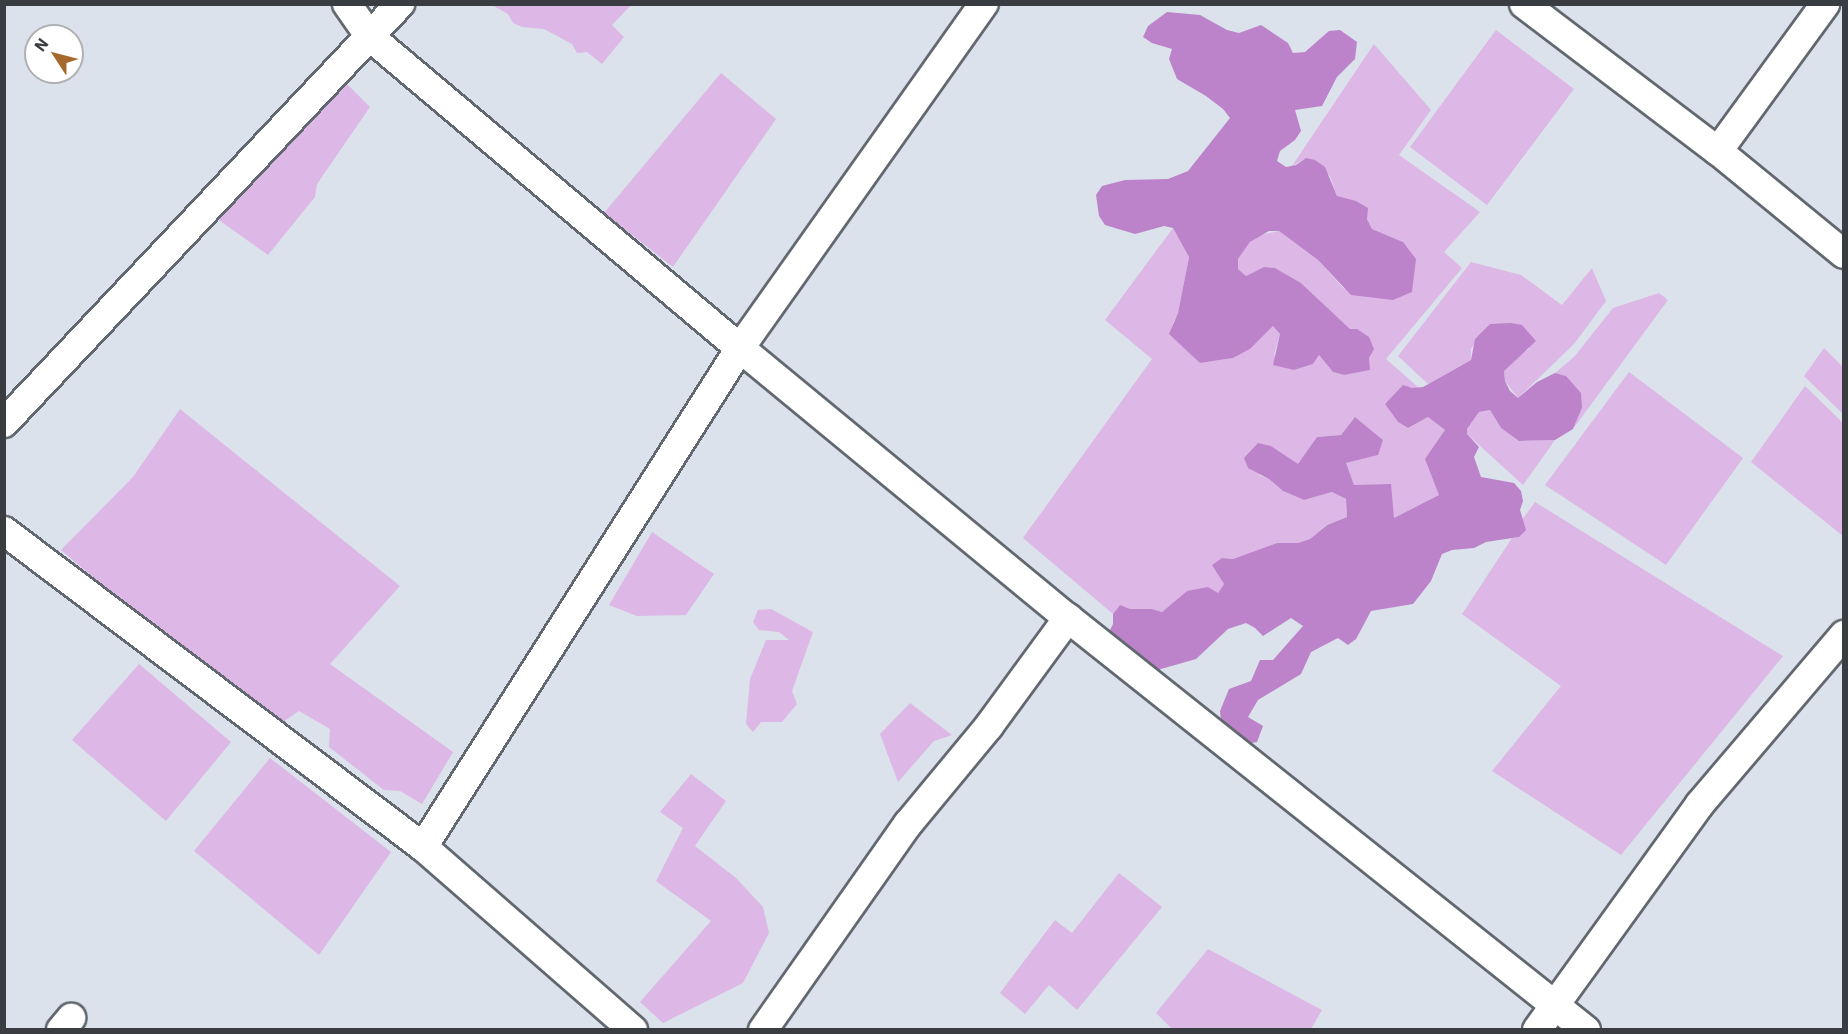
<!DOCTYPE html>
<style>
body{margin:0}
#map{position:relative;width:1848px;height:1034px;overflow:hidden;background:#dbe2eb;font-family:"IBM Plex Sans",sans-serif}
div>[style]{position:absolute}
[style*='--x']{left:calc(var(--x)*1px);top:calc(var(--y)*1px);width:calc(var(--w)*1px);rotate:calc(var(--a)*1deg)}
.green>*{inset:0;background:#ddb7e6}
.forest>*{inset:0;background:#bd83ca}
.roads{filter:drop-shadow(2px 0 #62686f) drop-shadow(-2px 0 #62686f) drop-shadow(0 2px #62686f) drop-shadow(0 -2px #62686f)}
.street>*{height:28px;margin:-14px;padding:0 14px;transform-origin:14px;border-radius:14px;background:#fff}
span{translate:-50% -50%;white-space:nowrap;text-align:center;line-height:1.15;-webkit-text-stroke:6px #fff;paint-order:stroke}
.frame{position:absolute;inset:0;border:6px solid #393c40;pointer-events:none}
.north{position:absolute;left:24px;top:24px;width:60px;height:60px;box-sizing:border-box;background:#fff;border:2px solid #b0b1b3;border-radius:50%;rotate:306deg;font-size:16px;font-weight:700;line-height:24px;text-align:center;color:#393c40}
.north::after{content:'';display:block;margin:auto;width:21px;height:27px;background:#a6692d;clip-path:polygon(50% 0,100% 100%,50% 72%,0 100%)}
</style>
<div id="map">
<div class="green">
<i style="clip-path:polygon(492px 5px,631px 5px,612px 25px,624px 37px,602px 64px,587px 52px,577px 53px,572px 44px,544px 29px,522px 27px,513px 23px,508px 14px)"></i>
<i style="clip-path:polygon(1496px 30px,1574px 89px,1487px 205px,1410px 147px)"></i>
<i style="clip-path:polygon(1374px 44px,1431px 110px,1399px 155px,1480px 212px,1444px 252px,1462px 268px,1386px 359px,1419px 388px,1412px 388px,1385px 403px,1398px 422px,1408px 428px,1428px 417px,1445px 430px,1439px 495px,1394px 518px,1354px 485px,1345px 463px,1377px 455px,1383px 440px,1355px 417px,1341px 435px,1317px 437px,1299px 465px,1271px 446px,1259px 475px,1269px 479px,1283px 491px,1304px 500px,1332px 492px,1346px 499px,1347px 517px,1326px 525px,1310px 539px,1298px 543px,1277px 543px,1233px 559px,1222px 558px,1224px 584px,1218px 593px,1187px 591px,1162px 612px,1152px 609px,1129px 609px,1120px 605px,1113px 614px,1023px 538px,1152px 359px,1105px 320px,1173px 228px,1189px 257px,1178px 313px,1173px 323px,1177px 339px,1200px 363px,1233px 358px,1250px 349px,1273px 326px,1280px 334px,1274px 355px,1294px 370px,1313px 364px,1319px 355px,1333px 372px,1343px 375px,1370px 370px,1350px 329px,1301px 283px,1275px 268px,1264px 267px,1246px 276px,1238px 269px,1238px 259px,1250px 242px,1260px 235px,1279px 231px,1318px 260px,1344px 289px,1403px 242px,1372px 229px,1367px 219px,1337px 196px,1330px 176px,1306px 158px,1292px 166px)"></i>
<i style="clip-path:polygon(721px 73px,776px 119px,673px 267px,604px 213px)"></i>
<i style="clip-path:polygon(346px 83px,370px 107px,317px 184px,315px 197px,268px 255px,216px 218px)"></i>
<i style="clip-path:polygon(1471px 262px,1521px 275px,1562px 305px,1592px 268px,1606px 301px,1574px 344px,1518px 398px,1505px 381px,1504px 371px,1510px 362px,1530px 348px,1501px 324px,1490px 324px,1471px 349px,1471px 360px,1428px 384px,1398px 356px)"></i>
<i style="clip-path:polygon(1659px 293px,1668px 300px,1573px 429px,1582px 408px,1566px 376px,1555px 373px,1574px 357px,1613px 308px)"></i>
<i style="clip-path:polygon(1824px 348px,1843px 367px,1843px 414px,1804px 376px)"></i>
<i style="clip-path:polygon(1629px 372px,1743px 458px,1666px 565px,1545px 485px)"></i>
<i style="clip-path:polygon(1805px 386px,1843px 423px,1843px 536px,1751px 462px)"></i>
<i style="clip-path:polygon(180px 409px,400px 586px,330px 664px,453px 752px,422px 804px,400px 791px,384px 790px,329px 747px,330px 729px,299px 711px,280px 724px,254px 715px,61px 550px,133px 477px)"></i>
<i style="clip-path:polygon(1490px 410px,1501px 428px,1519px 441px,1555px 440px,1523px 485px,1467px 434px,1467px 429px,1479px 412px)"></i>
<i style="clip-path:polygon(1535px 502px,1783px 656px,1621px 855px,1492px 771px,1561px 686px,1462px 614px,1512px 538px,1519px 537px,1521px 521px)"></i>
<i style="clip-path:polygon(652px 532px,714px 574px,686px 615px,637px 616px,609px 605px)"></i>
<i style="clip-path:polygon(771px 609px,813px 632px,792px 691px,797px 704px,782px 722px,761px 722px,753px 732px,746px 724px,750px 679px,766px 640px,789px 640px,779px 632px,759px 630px,753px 622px,758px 610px)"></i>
<i style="clip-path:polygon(139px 664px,231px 742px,166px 821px,72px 740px)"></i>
<i style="clip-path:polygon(910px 703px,952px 735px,934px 741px,898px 782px,880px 734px)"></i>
<i style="clip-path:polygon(270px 758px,391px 852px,319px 955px,194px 851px)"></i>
<i style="clip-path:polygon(691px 774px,726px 801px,695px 846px,736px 878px,763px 907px,769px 933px,743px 983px,663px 1023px,640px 1002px,711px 921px,656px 881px,683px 828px,660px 812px)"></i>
<i style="clip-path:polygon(1119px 873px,1162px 907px,1077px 1010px,1049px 985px,1025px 1014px,1000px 993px,1055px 920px,1072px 933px)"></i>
<i style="clip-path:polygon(1208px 949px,1322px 1010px,1311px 1029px,1172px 1029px,1156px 1013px)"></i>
</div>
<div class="forest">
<i style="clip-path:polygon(1167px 12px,1200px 15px,1227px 30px,1239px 33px,1261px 25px,1288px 43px,1293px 53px,1305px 52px,1329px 31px,1340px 30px,1357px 42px,1355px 59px,1337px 77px,1322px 106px,1295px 110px,1301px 131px,1295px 140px,1280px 151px,1277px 161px,1286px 167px,1296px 165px,1306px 158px,1315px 160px,1325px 167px,1337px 196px,1356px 201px,1368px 208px,1367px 219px,1372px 229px,1403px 242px,1416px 259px,1412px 292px,1393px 300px,1351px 295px,1318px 260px,1279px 231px,1269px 231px,1250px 242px,1238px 259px,1238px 269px,1246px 276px,1264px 267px,1275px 268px,1301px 283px,1350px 329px,1357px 329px,1369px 337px,1374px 349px,1369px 358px,1370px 370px,1344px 375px,1333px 372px,1319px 355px,1313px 364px,1294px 370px,1273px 365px,1280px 334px,1273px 326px,1250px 349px,1233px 358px,1200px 363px,1169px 334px,1178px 313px,1189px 257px,1173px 228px,1164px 226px,1135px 234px,1105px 225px,1099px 216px,1096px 195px,1102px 186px,1125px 180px,1168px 179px,1188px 171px,1230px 118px,1223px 109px,1206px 96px,1177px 79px,1169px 59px,1172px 49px,1152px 43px,1143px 37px,1148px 26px)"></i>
<i style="clip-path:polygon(1511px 323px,1522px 325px,1536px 341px,1504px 371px,1505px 381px,1510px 391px,1518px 398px,1537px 382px,1555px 373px,1566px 376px,1581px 393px,1582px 408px,1573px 429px,1555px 440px,1519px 441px,1501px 428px,1490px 410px,1479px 412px,1467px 429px,1467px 434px,1479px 447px,1474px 457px,1481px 477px,1514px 483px,1521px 491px,1523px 501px,1520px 510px,1526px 530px,1519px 537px,1486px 542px,1474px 548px,1452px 550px,1442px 554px,1431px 581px,1413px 604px,1371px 611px,1356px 639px,1348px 645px,1338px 638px,1311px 652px,1301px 674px,1258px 700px,1248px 717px,1263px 726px,1257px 742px,1247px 744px,1221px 722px,1220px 711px,1229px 689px,1251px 681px,1260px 660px,1273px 660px,1303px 626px,1291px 618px,1263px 636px,1255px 628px,1246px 623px,1228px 629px,1196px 659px,1147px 673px,1108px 634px,1113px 624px,1113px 614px,1120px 605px,1130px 609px,1152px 609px,1162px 612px,1187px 591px,1208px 587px,1218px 593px,1224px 584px,1212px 565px,1222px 558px,1233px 559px,1277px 543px,1298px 543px,1310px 539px,1327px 525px,1347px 517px,1346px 499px,1332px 492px,1304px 500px,1283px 491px,1269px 479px,1248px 468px,1244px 458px,1258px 443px,1271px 446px,1298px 464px,1317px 437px,1341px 435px,1355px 417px,1383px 440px,1378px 455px,1346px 463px,1354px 485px,1391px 484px,1394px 518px,1439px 495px,1425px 459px,1445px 430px,1428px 417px,1408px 428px,1398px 422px,1385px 404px,1403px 385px,1412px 388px,1423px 387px,1471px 360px,1475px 339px,1490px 324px)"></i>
</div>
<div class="roads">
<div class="street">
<i style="--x:347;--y:4;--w:39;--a:55"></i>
<i style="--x:369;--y:36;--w:485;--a:40.1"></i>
<i style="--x:740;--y:348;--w:425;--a:39.5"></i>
<i style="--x:1068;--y:618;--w:662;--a:38.5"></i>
<i style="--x:1524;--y:4;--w:243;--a:37.2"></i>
<i style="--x:1718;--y:151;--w:163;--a:39.3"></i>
<i style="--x:1718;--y:151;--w:182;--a:-53.9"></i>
<i style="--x:4;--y:423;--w:577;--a:-46.62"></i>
<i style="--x:4;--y:531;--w:525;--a:37.02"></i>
<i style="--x:61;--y:1030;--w:16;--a:-50"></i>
<i style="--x:633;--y:1030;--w:279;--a:-138.9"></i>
<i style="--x:423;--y:847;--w:591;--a:-57.57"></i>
<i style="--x:740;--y:348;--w:422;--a:-54.7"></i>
<i style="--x:763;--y:1030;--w:252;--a:-54.9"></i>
<i style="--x:908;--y:824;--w:127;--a:-50.4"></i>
<i style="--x:989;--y:726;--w:134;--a:-53.8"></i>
<i style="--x:1537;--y:1030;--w:279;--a:-54.2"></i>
<i style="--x:1700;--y:804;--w:222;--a:-49.6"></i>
</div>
</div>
<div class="frame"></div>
<div class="north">N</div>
</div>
